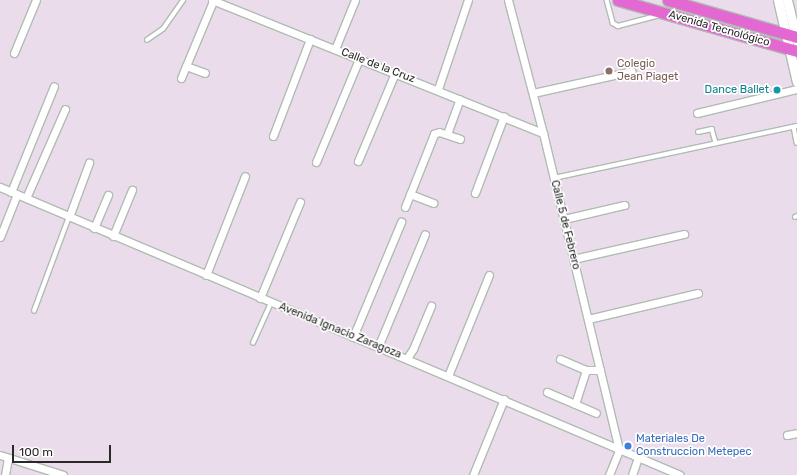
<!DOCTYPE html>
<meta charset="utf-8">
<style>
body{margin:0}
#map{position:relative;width:797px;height:475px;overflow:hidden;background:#eadcea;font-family:Rubik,sans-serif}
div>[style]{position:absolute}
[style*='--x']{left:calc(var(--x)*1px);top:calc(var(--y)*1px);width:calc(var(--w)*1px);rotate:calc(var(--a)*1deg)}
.roads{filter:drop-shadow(1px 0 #b0bcb3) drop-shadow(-1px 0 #b0bcb3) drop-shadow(0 1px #b0bcb3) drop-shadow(0 -1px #b0bcb3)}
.lane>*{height:3.5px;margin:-1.75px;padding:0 1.75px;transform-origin:1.75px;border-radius:1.75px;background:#fff}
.street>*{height:7px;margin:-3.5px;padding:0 3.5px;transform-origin:3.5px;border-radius:3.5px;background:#fff}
.secondary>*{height:9px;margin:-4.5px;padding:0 4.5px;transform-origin:4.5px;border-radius:4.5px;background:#fff}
.primary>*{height:11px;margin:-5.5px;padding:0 5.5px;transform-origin:5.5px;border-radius:5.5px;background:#e468d1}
.dots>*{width:11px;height:11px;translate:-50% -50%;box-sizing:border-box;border:2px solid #fff;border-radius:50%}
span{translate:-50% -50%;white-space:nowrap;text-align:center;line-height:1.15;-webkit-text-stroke:3.5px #fff;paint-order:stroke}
.street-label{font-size:11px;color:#292929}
.education-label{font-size:11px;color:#785e54}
.left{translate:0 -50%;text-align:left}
.culture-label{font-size:11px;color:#0d838f}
.right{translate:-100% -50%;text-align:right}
.shop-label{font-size:11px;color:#366cbe}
.scale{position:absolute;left:12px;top:445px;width:99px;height:18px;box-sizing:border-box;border:2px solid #292929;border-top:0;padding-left:5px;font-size:12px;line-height:14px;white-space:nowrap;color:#292929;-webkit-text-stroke:3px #fff;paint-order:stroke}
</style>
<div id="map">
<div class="roads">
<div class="lane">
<i style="--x:607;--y:0;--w:24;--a:75"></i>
<i style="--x:613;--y:23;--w:6;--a:31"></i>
<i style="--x:618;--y:26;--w:43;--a:-14.7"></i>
<i style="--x:147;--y:40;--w:19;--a:-35"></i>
<i style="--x:163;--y:29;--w:35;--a:-55"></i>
<i style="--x:794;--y:127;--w:16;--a:79"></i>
<i style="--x:698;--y:132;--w:14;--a:-12"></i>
<i style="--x:712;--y:129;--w:15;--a:74"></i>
<i style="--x:554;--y:178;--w:249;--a:-12.1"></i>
<i style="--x:795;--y:217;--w:2;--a:-27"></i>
<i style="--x:34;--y:311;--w:100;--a:-69.6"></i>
<i style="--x:253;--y:343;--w:44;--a:-65.8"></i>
</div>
<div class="street">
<i style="--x:212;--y:0;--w:357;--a:21.9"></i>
<i style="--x:508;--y:0;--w:138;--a:75.3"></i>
<i style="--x:543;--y:133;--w:326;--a:76.5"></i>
<i style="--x:335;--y:49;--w:53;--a:-67.8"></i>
<i style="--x:14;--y:53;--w:57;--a:-67.5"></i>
<i style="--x:186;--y:66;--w:20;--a:20"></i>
<i style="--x:181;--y:78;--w:83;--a:-67.4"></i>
<i style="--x:438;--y:89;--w:94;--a:-71.4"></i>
<i style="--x:533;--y:93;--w:101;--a:-12.5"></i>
<i style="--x:697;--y:113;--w:103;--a:-13.5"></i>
<i style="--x:447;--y:134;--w:37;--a:-70"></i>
<i style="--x:273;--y:136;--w:104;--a:-69.1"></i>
<i style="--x:358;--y:161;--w:95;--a:-67.2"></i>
<i style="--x:316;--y:162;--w:112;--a:-67.3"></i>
<i style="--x:0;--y:187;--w:738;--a:22.95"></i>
<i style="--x:11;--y:192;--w:114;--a:-67.9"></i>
<i style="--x:475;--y:193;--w:82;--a:-69.4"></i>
<i style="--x:410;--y:194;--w:25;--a:21"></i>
<i style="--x:26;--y:198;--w:97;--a:-66.3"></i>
<i style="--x:405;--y:207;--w:79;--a:-68.3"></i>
<i style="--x:434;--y:134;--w:5;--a:-22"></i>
<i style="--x:439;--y:132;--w:22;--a:18"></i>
<i style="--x:69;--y:217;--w:58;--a:-69.7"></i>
<i style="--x:564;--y:219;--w:62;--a:-13.1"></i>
<i style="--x:94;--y:228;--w:36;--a:-67"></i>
<i style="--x:113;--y:236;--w:50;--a:-67.6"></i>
<i style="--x:0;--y:237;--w:46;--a:-68.4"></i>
<i style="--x:573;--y:259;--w:114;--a:-12.7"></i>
<i style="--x:206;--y:275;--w:106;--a:-68.5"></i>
<i style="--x:260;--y:298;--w:104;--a:-67.4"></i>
<i style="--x:588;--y:319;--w:113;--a:-13.3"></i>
<i style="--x:353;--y:337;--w:125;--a:-67.3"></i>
<i style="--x:378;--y:347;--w:122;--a:-67.4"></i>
<i style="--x:407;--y:358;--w:11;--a:-56"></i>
<i style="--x:413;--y:349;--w:47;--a:-67.3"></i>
<i style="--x:560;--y:359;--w:28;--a:23"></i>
<i style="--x:586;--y:370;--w:14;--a:0"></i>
<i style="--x:448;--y:376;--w:109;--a:-67.9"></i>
<i style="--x:547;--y:392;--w:53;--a:23.2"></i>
<i style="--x:575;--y:404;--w:36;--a:-72"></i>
<i style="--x:787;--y:435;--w:10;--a:-11"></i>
<i style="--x:0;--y:455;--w:66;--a:17.6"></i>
<i style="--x:5;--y:475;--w:17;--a:-80"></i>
<i style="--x:473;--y:475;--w:82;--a:-67.8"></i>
<i style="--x:609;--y:475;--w:27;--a:-68"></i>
<i style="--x:632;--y:475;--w:18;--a:-71"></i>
</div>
<div class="secondary">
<i style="--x:778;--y:0;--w:84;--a:77"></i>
<i style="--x:787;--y:0;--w:42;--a:76.3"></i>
</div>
<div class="primary">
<i style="--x:618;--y:0;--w:186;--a:15.9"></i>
<i style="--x:668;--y:0;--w:134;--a:16"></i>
</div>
</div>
<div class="dots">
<i style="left:609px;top:71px;background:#8d6e63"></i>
<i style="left:777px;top:90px;background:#0f9aa8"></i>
<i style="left:628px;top:446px;background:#3f7fe0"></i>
</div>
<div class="street-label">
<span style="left:719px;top:29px;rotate:16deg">Avenida Tecnológico</span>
<span style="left:378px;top:66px;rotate:21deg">Calle de la Cruz</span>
<span style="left:565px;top:225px;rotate:76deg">Calle 5 de Febrero</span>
<span style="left:340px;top:331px;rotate:22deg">Avenida Ignacio Zaragoza</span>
</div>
<div class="education-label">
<span class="left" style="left:617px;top:71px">Colegio<br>Jean Piaget</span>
</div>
<div class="culture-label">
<span class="right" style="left:769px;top:90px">Dance Ballet</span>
</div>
<div class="shop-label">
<span class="left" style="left:636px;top:446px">Materiales De<br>Construccion Metepec</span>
</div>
<div class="scale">100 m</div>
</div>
